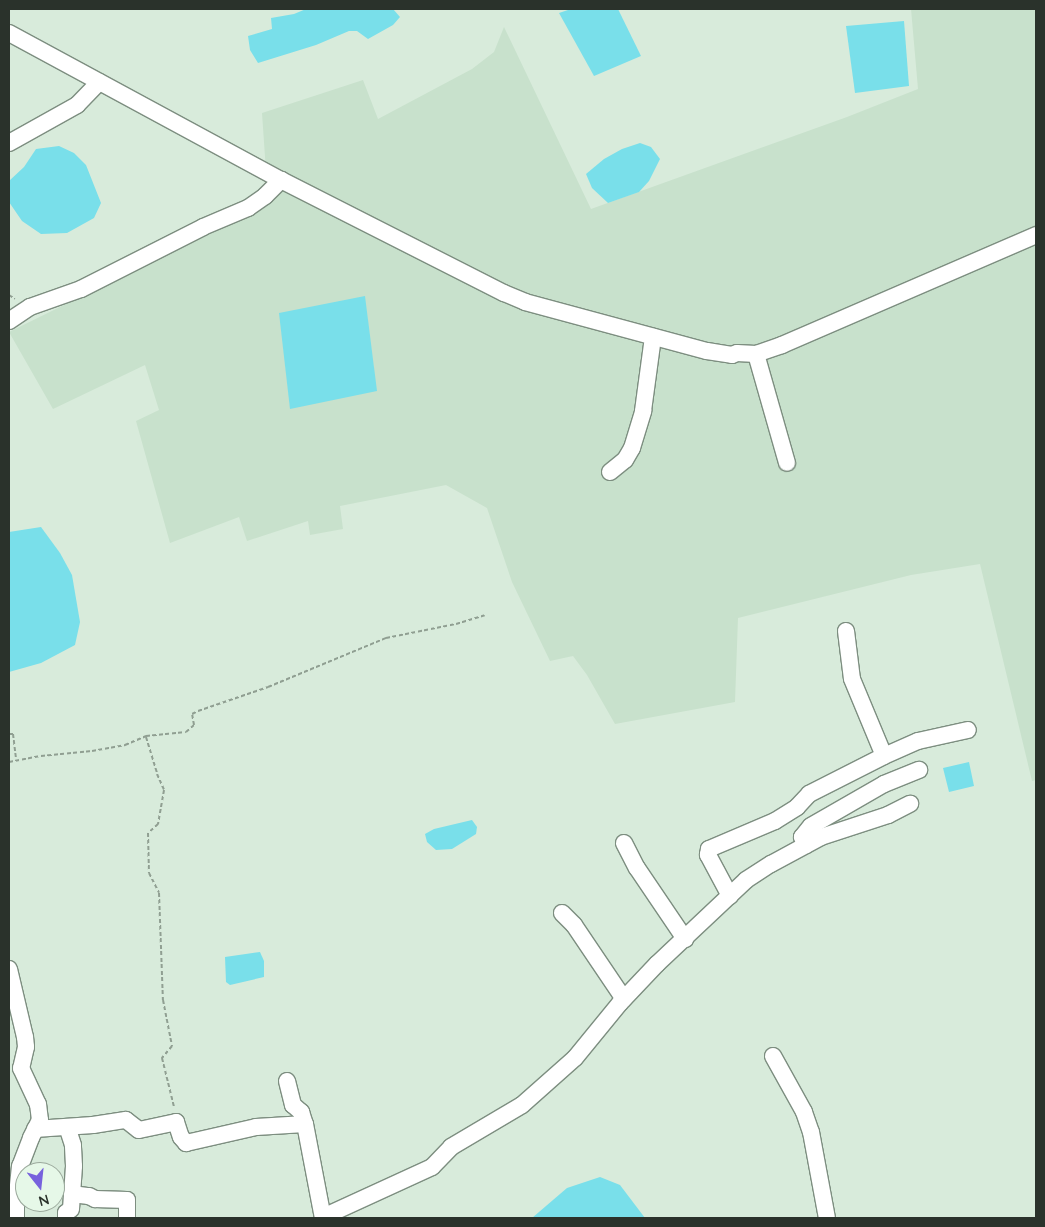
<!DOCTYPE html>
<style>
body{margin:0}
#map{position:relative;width:1045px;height:1227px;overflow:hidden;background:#d8ebdb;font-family:Quicksand,sans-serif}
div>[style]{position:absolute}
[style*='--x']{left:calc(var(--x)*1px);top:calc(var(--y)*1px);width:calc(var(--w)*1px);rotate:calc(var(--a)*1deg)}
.built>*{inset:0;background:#c8e1cc}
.water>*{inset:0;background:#79dfea}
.path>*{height:2px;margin-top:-1px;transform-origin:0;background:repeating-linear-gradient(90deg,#909f92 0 4px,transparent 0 6.5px)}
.roads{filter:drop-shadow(1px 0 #7d8e80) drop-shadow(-1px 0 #7d8e80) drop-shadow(0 1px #7d8e80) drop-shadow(0 -1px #7d8e80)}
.minor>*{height:16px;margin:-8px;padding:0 8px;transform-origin:8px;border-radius:8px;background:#fff}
span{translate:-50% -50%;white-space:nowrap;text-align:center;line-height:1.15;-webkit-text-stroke:5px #e6f8e8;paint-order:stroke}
.frame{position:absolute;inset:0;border:10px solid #2a322b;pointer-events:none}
.north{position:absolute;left:15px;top:1162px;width:50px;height:50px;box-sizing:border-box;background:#e6f8e8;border:1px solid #9ba99c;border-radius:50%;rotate:164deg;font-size:14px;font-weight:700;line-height:20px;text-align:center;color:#2a322b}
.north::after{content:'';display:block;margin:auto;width:18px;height:22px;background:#7762dd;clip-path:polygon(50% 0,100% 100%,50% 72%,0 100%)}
</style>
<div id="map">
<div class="built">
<i style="clip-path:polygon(911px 9px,1036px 9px,1036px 780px,1032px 781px,980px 564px,911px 575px,738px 618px,735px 702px,615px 724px,587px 675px,573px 656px,550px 661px,512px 582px,487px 508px,446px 485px,340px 506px,343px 529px,310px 535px,308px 521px,247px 541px,239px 517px,170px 543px,136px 421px,159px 410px,145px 365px,53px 409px,9px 332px,115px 280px,217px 224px,267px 186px,262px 113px,363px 80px,378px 119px,472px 69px,494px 52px,504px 27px,591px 209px,847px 117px,918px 89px)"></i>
</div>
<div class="water">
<i style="clip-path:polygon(306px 9px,393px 9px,400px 17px,393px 25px,368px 39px,357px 31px,349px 31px,316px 45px,258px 63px,250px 50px,248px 36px,272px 29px,271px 18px,294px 14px)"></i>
<i style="clip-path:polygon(571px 9px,618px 9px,641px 56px,594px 76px,559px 13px)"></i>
<i style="clip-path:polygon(904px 21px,909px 86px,855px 93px,846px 26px)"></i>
<i style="clip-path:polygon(640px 143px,651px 147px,660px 159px,649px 181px,639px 192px,608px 203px,592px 188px,586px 174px,604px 159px,622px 149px)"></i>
<i style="clip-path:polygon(59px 146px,74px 153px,86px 165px,101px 203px,94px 218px,67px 233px,41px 234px,22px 221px,9px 202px,9px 181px,24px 167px,36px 149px)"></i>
<i style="clip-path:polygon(365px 296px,377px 391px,290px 409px,279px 313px)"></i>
<i style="clip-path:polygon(41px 527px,60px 553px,72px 575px,80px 622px,75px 645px,41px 663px,9px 672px,9px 532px)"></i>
<i style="clip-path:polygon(969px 762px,974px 786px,949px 792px,943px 768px)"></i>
<i style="clip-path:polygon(472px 820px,477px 827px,476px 834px,452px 849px,436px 850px,427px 842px,425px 834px,434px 829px)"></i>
<i style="clip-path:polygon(260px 952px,264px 961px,264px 977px,230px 985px,226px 982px,225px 957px)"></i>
<i style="clip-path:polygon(600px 1177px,620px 1185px,645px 1218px,532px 1218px,567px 1188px)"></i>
</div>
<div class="path">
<i style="--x:9;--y:295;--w:7;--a:34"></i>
<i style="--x:9;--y:734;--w:4;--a:0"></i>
<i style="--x:13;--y:734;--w:26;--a:83"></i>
<i style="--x:146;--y:737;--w:39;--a:73"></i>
<i style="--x:157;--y:774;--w:17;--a:66"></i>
<i style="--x:164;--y:790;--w:35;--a:100"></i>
<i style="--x:158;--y:824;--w:13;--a:138"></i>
<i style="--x:148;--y:833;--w:40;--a:88.6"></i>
<i style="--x:149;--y:873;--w:22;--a:63"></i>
<i style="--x:159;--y:893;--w:107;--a:87.9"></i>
<i style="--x:163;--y:1000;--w:47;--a:78.9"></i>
<i style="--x:172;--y:1046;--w:16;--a:130"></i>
<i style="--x:162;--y:1058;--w:50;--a:76.2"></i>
<i style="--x:9;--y:762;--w:33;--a:-11"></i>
<i style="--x:41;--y:756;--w:51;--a:-5.6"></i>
<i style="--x:92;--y:751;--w:34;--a:-10"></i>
<i style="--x:125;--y:745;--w:23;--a:-23"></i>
<i style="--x:146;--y:736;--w:40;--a:-5.7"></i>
<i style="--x:186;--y:732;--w:11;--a:-41"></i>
<i style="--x:194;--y:725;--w:11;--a:-100"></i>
<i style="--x:192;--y:714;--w:7;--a:-27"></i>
<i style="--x:198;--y:711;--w:74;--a:-18.9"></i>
<i style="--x:268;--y:687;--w:128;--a:-22.6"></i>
<i style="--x:386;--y:638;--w:71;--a:-11.3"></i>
<i style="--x:456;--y:624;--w:30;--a:-17"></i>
</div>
<div class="roads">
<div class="minor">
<i style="--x:9;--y:33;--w:309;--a:28.4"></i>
<i style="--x:281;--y:180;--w:250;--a:26.9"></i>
<i style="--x:504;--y:293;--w:23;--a:23"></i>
<i style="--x:525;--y:302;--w:188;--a:15.1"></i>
<i style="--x:707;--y:351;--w:25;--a:9"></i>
<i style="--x:732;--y:355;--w:5;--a:-22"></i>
<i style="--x:737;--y:353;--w:19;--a:3"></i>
<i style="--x:756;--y:354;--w:28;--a:-19"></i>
<i style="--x:782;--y:345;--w:277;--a:-23.4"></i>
<i style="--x:9;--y:143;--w:78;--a:-29.2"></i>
<i style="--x:77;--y:105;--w:32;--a:-46"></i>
<i style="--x:9;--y:321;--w:25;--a:-34"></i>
<i style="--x:30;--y:307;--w:54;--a:-19.4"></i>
<i style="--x:81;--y:289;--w:137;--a:-26.9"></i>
<i style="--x:203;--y:227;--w:49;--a:-22.9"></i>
<i style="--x:248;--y:208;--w:21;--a:-35"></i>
<i style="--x:265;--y:196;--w:23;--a:-45"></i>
<i style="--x:756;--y:354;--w:113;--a:74.1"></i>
<i style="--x:610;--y:472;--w:19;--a:-39"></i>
<i style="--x:625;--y:460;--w:14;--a:-60"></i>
<i style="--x:632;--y:448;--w:39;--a:-73"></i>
<i style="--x:643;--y:411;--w:75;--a:-82.3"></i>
<i style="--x:846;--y:631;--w:48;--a:82.9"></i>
<i style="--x:852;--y:679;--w:83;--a:67.4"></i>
<i style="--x:624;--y:843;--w:28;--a:63"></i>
<i style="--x:637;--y:868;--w:86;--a:55.9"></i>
<i style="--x:806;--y:845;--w:9;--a:-117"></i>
<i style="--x:802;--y:837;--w:14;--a:-51"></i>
<i style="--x:811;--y:826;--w:84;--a:-29.9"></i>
<i style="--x:884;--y:784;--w:38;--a:-22"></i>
<i style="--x:730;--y:896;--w:47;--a:-118.2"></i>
<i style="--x:708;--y:855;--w:6;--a:-81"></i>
<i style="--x:709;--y:849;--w:72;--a:-23"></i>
<i style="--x:775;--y:821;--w:26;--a:-32"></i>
<i style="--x:797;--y:807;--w:18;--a:-47"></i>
<i style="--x:809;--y:794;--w:84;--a:-26.9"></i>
<i style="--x:884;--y:756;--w:37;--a:-24"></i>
<i style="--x:918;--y:741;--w:51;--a:-12.4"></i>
<i style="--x:562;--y:913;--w:17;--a:45"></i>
<i style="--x:574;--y:925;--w:89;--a:56"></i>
<i style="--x:9;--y:969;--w:70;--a:76.8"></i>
<i style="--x:25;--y:1037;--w:10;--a:84"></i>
<i style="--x:26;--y:1047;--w:22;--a:103"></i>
<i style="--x:21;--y:1068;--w:40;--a:65"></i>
<i style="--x:38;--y:1104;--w:16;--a:83"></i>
<i style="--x:40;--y:1120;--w:20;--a:117"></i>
<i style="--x:31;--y:1138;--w:30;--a:111"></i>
<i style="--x:20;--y:1166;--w:37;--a:96"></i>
<i style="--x:16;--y:1203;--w:15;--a:90"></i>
<i style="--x:773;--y:1056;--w:64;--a:61"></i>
<i style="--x:804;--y:1112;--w:21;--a:71"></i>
<i style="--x:811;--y:1132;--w:87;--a:79.5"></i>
<i style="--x:287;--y:1081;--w:25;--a:76"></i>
<i style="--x:293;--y:1105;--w:11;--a:41"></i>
<i style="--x:301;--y:1112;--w:13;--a:72"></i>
<i style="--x:305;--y:1124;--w:96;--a:79.2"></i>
<i style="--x:35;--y:1129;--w:58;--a:-3.9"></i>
<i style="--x:93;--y:1125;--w:33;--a:-9"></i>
<i style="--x:126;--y:1120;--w:16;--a:38"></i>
<i style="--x:139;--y:1130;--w:38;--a:-12"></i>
<i style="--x:176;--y:1122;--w:16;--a:72"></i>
<i style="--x:181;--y:1137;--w:8;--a:50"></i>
<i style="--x:186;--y:1143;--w:72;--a:-12.9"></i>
<i style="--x:256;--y:1127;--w:49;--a:-3.5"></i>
<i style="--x:72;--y:1194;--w:17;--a:7"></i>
<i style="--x:89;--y:1196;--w:7;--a:27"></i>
<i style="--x:95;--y:1199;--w:32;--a:2"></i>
<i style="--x:127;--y:1200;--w:18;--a:90"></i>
<i style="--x:323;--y:1217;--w:120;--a:-24.6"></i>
<i style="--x:432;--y:1167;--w:28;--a:-46"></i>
<i style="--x:451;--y:1147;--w:82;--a:-30.6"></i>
<i style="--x:522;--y:1105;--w:71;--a:-41.6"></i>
<i style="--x:575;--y:1058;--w:71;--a:-50.7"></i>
<i style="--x:620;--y:1003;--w:54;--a:-46.5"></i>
<i style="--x:657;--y:964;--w:122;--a:-43.3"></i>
<i style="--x:746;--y:880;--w:30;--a:-33"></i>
<i style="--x:771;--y:864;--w:57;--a:-28.4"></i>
<i style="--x:821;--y:837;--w:71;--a:-18.2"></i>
<i style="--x:888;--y:815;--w:25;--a:-27"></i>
<i style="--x:66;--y:1218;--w:5;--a:-90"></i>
<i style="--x:66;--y:1213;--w:6;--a:-39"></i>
<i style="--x:71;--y:1209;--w:43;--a:-86"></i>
<i style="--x:74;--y:1166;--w:21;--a:-93"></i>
<i style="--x:73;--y:1145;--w:19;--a:-108"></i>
</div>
</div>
<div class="frame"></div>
<div class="north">N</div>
</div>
